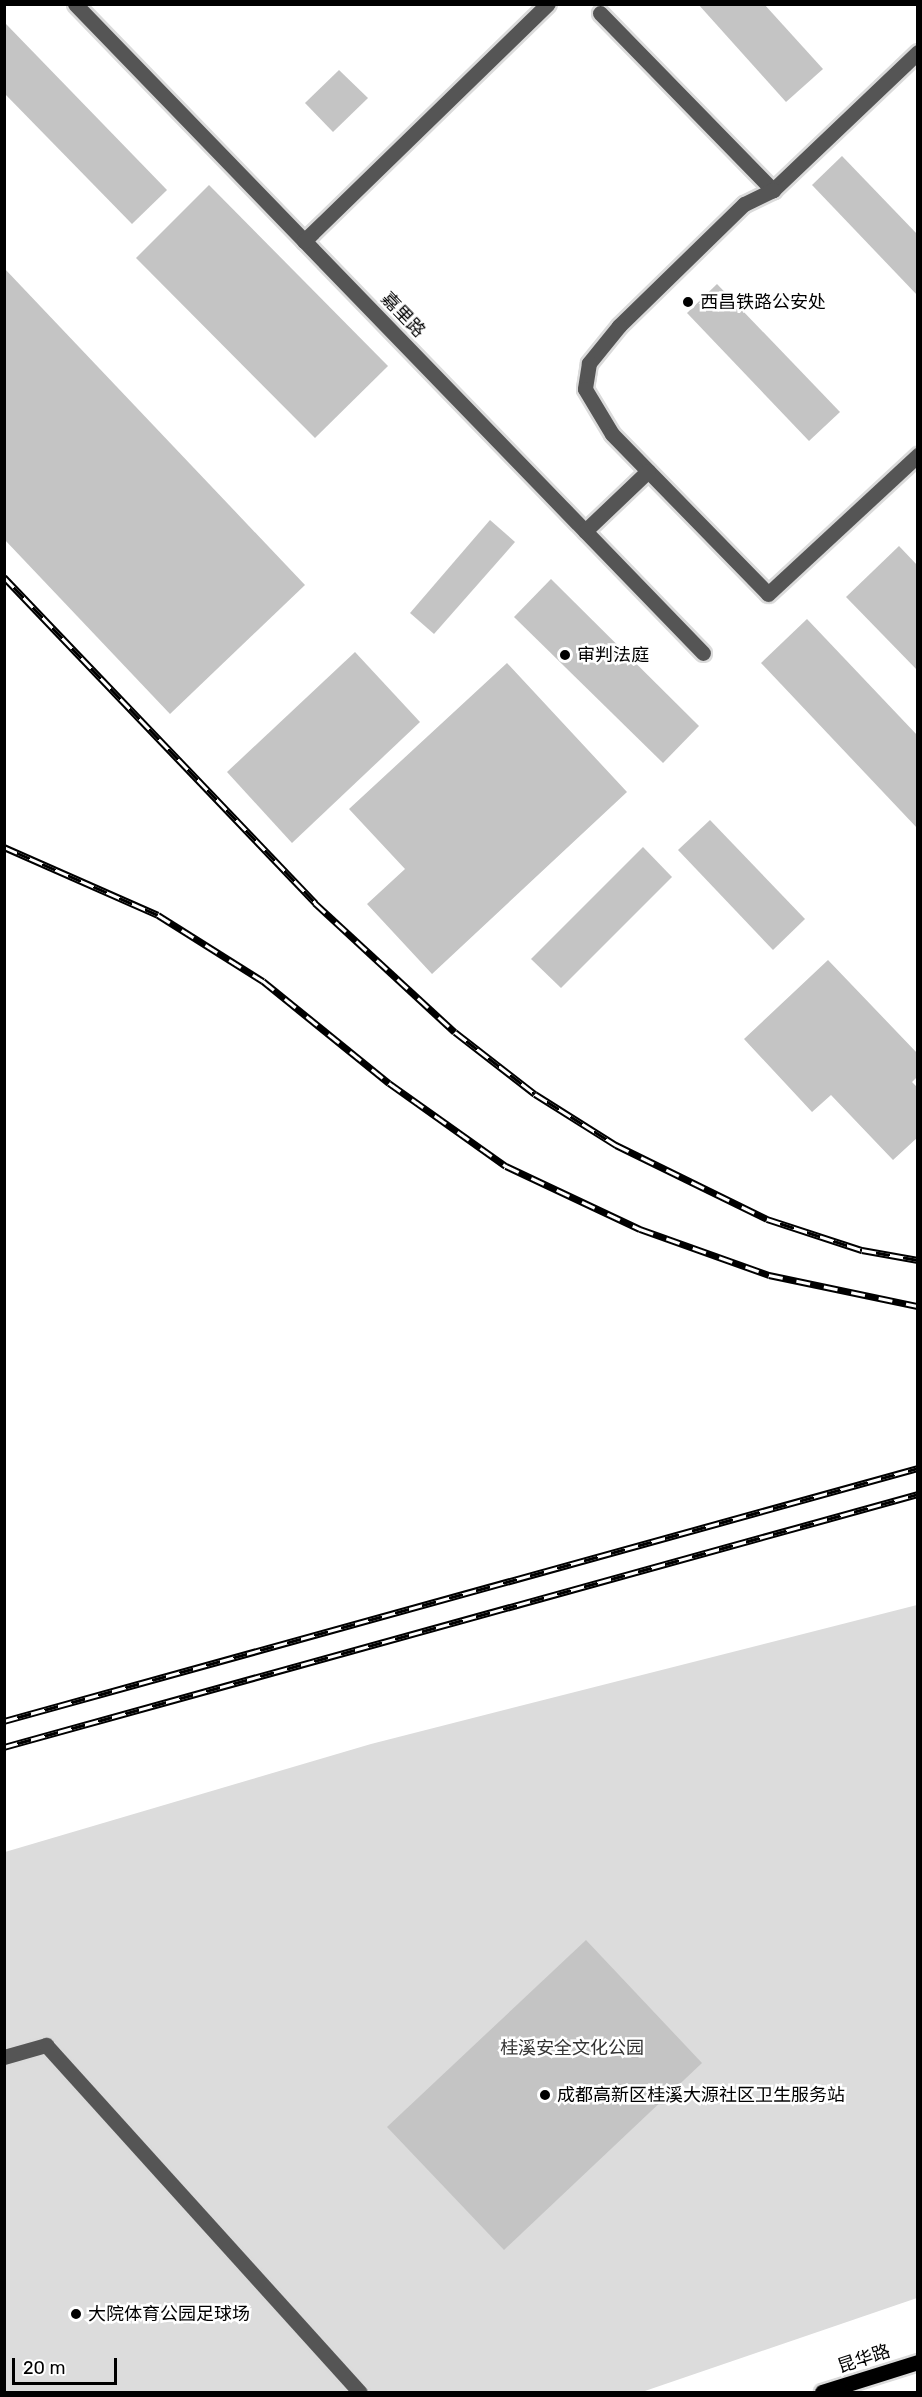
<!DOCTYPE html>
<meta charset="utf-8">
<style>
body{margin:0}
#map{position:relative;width:922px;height:2397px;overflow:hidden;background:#fff;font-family:Rubik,"Noto Sans SC",sans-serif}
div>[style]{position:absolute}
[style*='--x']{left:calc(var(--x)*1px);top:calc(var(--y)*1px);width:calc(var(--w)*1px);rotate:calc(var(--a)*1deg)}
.green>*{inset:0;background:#dcdcdc}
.building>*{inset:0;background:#c4c4c4}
.roads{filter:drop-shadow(2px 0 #dbdbdb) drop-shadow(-2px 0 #dbdbdb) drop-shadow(0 2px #dbdbdb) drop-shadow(0 -2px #dbdbdb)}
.minor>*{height:15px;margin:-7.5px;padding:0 7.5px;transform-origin:7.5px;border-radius:7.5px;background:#555}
.major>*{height:15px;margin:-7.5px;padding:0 7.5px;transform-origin:7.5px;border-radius:7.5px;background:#000}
.rail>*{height:7px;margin-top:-3.5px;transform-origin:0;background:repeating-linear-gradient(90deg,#fff 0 14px,#000 0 28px);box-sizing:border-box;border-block:2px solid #000}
.dots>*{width:16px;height:16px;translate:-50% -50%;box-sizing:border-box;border:3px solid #fff;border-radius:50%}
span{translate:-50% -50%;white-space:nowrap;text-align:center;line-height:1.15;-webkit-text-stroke:5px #fff;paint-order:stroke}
.poi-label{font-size:18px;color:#000}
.left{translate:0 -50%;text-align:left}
.street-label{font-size:18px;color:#000}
.park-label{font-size:18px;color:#333}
.frame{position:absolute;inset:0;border:6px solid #000;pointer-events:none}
.scale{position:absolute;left:12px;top:2358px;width:105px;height:27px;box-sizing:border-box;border:3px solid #000;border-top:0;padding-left:8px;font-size:18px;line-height:21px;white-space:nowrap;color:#000;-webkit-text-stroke:4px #fff;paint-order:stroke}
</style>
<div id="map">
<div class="green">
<i style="clip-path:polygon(917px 1605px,917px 2298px,642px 2392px,5px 2392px,5px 1852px,371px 1744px)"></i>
</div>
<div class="building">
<i style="clip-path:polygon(698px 4px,764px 4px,823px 69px,786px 102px)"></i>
<i style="clip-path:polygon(6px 24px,167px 190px,132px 224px,4px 93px)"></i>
<i style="clip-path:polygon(339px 70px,368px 98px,333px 132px,305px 103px)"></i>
<i style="clip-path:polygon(842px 156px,918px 235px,918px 296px,812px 185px)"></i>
<i style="clip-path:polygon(209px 185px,388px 366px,315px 438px,136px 258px)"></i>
<i style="clip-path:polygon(4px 268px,305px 585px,170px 714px,4px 539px)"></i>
<i style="clip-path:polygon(717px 284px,840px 412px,809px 441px,687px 313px)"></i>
<i style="clip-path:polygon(490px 520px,515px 542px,434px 634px,410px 613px)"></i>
<i style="clip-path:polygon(899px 546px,918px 566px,918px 671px,846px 597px)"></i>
<i style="clip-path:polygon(551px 579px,699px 726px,663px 763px,514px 617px)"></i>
<i style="clip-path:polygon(807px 619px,918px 736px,918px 829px,761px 663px)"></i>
<i style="clip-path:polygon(355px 652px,420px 722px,292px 843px,227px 772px)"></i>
<i style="clip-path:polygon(507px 663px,627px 792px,432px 974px,367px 904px,405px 869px,349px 809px)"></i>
<i style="clip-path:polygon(710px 820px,805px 919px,773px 950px,678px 850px)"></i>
<i style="clip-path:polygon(643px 847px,672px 877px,561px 988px,531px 959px)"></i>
<i style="clip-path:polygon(828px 960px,918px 1054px,918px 1076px,912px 1082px,918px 1088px,918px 1137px,893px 1160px,831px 1095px,812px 1112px,744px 1039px)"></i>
<i style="clip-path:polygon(586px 1940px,702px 2063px,504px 2250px,387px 2127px)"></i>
</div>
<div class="roads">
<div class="minor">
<i style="--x:75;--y:4;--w:903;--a:45.94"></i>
<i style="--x:600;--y:13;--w:248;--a:45.7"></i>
<i style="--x:918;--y:52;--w:200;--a:136.4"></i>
<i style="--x:773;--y:190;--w:32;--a:154"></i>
<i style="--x:744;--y:204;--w:175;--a:135.7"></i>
<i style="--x:619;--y:326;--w:48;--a:129"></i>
<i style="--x:589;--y:363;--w:26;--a:99"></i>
<i style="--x:585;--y:389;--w:52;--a:59"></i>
<i style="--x:612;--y:434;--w:223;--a:45.7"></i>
<i style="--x:768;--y:594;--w:205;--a:-42.8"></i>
<i style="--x:304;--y:241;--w:340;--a:-44.2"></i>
<i style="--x:585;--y:531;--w:87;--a:-43.6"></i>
<i style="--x:4;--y:2057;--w:44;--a:-15.9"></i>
<i style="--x:46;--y:2045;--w:468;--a:47.9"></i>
</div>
<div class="major">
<i style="--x:822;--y:2392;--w:101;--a:-17.4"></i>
</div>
</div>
<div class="rail">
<i style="--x:4;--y:577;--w:451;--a:46.3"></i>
<i style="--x:315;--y:903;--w:190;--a:42.7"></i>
<i style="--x:455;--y:1032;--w:101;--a:37.8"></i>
<i style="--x:535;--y:1094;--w:96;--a:32.2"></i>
<i style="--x:616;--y:1145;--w:168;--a:26.1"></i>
<i style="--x:767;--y:1219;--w:100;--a:18.1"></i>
<i style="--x:862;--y:1250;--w:57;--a:10.1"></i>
<i style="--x:4;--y:847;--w:168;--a:23.8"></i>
<i style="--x:158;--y:915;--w:124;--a:32.2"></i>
<i style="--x:263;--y:981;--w:162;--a:39"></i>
<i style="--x:389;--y:1083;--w:143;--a:35.4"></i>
<i style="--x:506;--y:1166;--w:148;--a:25.2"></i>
<i style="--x:640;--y:1229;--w:137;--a:19.6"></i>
<i style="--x:769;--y:1275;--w:152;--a:11.8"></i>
<i style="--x:4;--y:1721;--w:948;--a:-15.47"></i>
<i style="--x:4;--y:1747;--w:948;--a:-15.47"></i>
</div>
<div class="dots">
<i style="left:688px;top:302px;background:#000"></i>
<i style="left:565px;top:655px;background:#000"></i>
<i style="left:545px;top:2095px;background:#000"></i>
<i style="left:76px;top:2314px;background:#000"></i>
</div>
<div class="poi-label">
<span class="left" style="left:700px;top:302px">西昌铁路公安处</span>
<span class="left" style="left:577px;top:655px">审判法庭</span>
<span class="left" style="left:557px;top:2095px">成都高新区桂溪大源社区卫生服务站</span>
<span class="left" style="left:88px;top:2314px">大院体育公园足球场</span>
</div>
<div class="street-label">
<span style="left:403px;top:315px;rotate:46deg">嘉里路</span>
<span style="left:864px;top:2359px;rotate:-18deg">昆华路</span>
</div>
<div class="park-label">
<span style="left:572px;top:2048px">桂溪安全文化公园</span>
</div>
<div class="frame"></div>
<div class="scale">20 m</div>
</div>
